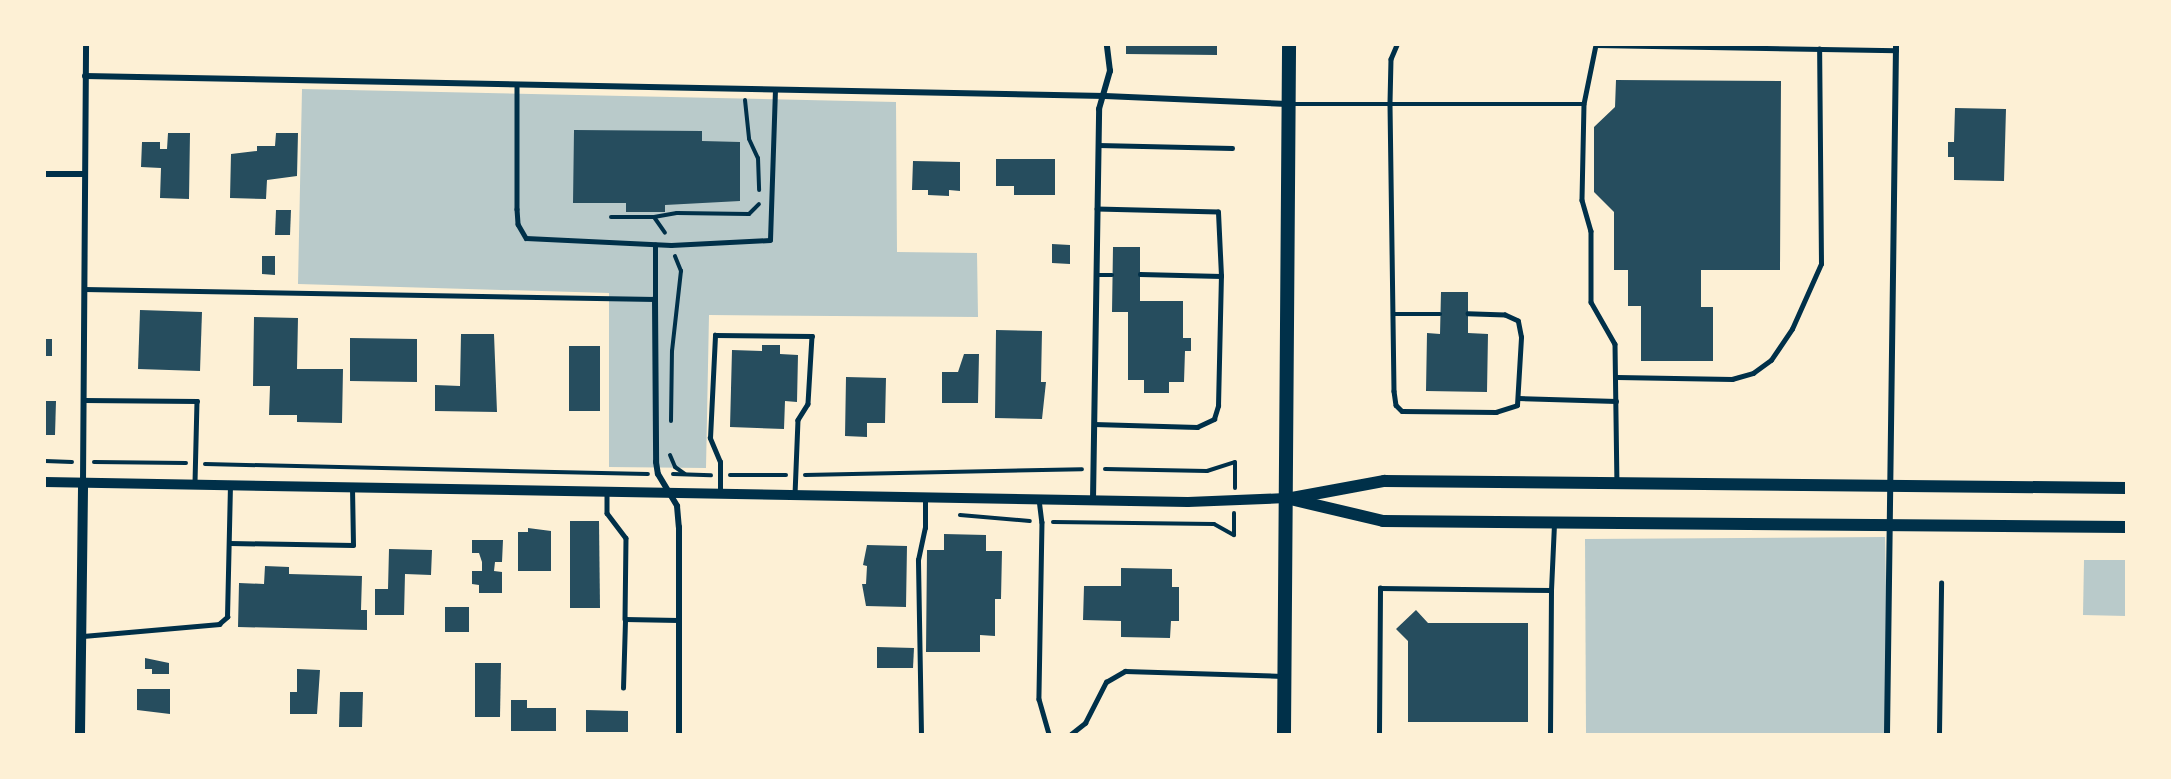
<!DOCTYPE html>
<style>
body{margin:0}
#map{position:relative;width:2171px;height:779px;overflow:hidden;background:#fdf0d5;font-family:Quicksand,sans-serif}
div>[style]{position:absolute}
[style*='--x']{left:calc(var(--x)*1px);top:calc(var(--y)*1px);width:calc(var(--w)*1px);rotate:calc(var(--a)*1deg)}
.green>*{inset:0;background:#b9caca}
.building>*{inset:0;background:#264d5e}
.path>*{height:4px;margin:-2px;padding:0 2px;transform-origin:2px;border-radius:2px;background:#003049}
.service>*{height:4.5px;margin:-2.25px;padding:0 2.25px;transform-origin:2.25px;border-radius:2.25px;background:#003049}
.minor>*{height:6px;margin:-3px;padding:0 3px;transform-origin:3px;border-radius:3px;background:#003049}
.tertiary>*{height:10px;margin:-5px;padding:0 5px;transform-origin:5px;border-radius:5px;background:#003049}
.secondary>*{height:12px;margin:-6px;padding:0 6px;transform-origin:6px;border-radius:6px;background:#003049}
.primary>*{height:14px;margin:-7px;padding:0 7px;transform-origin:7px;border-radius:7px;background:#003049}
span{translate:-50% -50%;white-space:nowrap;text-align:center;line-height:1.15;-webkit-text-stroke:5px #fdf0d5;paint-order:stroke}
.frame{position:absolute;inset:0;border:46px solid #fdf0d5;pointer-events:none}
</style>
<div id="map">
<div class="green">
<i style="clip-path:polygon(302px 89px,896px 102px,897px 252px,977px 253px,978px 317px,709px 315px,706px 468px,609px 467px,609px 293px,298px 284px)"></i>
<i style="clip-path:polygon(1885px 537px,1889px 734px,1586px 734px,1585px 539px)"></i>
<i style="clip-path:polygon(2084px 560px,2126px 560px,2126px 616px,2083px 615px)"></i>
</div>
<div class="building">
<i style="clip-path:polygon(1126px 45px,1217px 45px,1217px 55px,1126px 54px)"></i>
<i style="clip-path:polygon(1616px 80px,1781px 81px,1780px 270px,1701px 270px,1701px 307px,1713px 307px,1713px 361px,1641px 361px,1641px 306px,1628px 306px,1628px 270px,1614px 270px,1614px 212px,1594px 192px,1594px 127px,1615px 107px)"></i>
<i style="clip-path:polygon(1955px 108px,2006px 109px,2004px 181px,1954px 180px,1954px 157px,1948px 157px,1948px 142px,1954px 142px)"></i>
<i style="clip-path:polygon(574px 130px,702px 131px,702px 141px,740px 142px,740px 201px,665px 205px,665px 212px,626px 212px,626px 203px,573px 203px)"></i>
<i style="clip-path:polygon(168px 133px,190px 133px,189px 199px,160px 198px,161px 168px,141px 167px,142px 142px,160px 142px,160px 149px,167px 149px)"></i>
<i style="clip-path:polygon(276px 133px,298px 133px,297px 176px,267px 180px,266px 199px,230px 198px,231px 154px,257px 151px,257px 146px,275px 146px)"></i>
<i style="clip-path:polygon(996px 159px,1055px 159px,1055px 195px,1014px 195px,1014px 186px,996px 186px)"></i>
<i style="clip-path:polygon(913px 161px,960px 162px,960px 191px,949px 190px,949px 196px,928px 195px,928px 190px,912px 190px)"></i>
<i style="clip-path:polygon(276px 210px,291px 210px,290px 235px,275px 235px)"></i>
<i style="clip-path:polygon(1052px 244px,1070px 245px,1070px 264px,1052px 263px)"></i>
<i style="clip-path:polygon(1113px 247px,1140px 247px,1140px 301px,1183px 301px,1183px 338px,1191px 338px,1191px 351px,1185px 351px,1184px 382px,1169px 382px,1169px 393px,1144px 393px,1144px 380px,1128px 380px,1128px 312px,1112px 312px)"></i>
<i style="clip-path:polygon(262px 256px,275px 256px,275px 275px,262px 274px)"></i>
<i style="clip-path:polygon(1441px 292px,1468px 292px,1468px 333px,1488px 334px,1487px 392px,1426px 391px,1427px 333px,1440px 334px)"></i>
<i style="clip-path:polygon(140px 310px,202px 312px,200px 371px,138px 369px)"></i>
<i style="clip-path:polygon(254px 317px,298px 318px,297px 369px,343px 369px,342px 423px,297px 422px,297px 415px,269px 415px,270px 386px,253px 386px)"></i>
<i style="clip-path:polygon(996px 330px,1042px 331px,1041px 382px,1046px 382px,1042px 419px,995px 418px)"></i>
<i style="clip-path:polygon(461px 334px,494px 334px,497px 412px,435px 411px,435px 385px,460px 386px)"></i>
<i style="clip-path:polygon(350px 338px,417px 339px,417px 382px,350px 381px)"></i>
<i style="clip-path:polygon(45px 339px,52px 339px,52px 356px,45px 356px)"></i>
<i style="clip-path:polygon(762px 345px,780px 345px,780px 354px,798px 355px,797px 402px,785px 401px,784px 429px,730px 427px,732px 350px,762px 351px)"></i>
<i style="clip-path:polygon(569px 346px,600px 346px,600px 411px,569px 411px)"></i>
<i style="clip-path:polygon(964px 354px,979px 354px,978px 403px,942px 403px,942px 372px,958px 372px)"></i>
<i style="clip-path:polygon(846px 377px,886px 378px,885px 423px,867px 423px,867px 437px,845px 436px)"></i>
<i style="clip-path:polygon(45px 401px,56px 401px,55px 435px,45px 435px)"></i>
<i style="clip-path:polygon(570px 521px,599px 521px,600px 608px,570px 608px)"></i>
<i style="clip-path:polygon(528px 528px,551px 531px,551px 571px,518px 571px,518px 532px,528px 532px)"></i>
<i style="clip-path:polygon(944px 534px,986px 535px,986px 551px,1002px 551px,1001px 599px,995px 599px,995px 636px,980px 635px,980px 652px,926px 652px,927px 550px,944px 550px)"></i>
<i style="clip-path:polygon(472px 540px,503px 540px,502px 562px,495px 562px,494px 571px,502px 572px,502px 593px,479px 593px,479px 585px,472px 584px,472px 571px,482px 571px,482px 562px,479px 553px,472px 553px)"></i>
<i style="clip-path:polygon(867px 545px,907px 546px,906px 607px,866px 606px,862px 584px,866px 584px,867px 566px,863px 565px)"></i>
<i style="clip-path:polygon(389px 549px,432px 550px,431px 575px,405px 574px,404px 615px,375px 615px,375px 589px,388px 589px)"></i>
<i style="clip-path:polygon(265px 566px,289px 567px,289px 574px,362px 576px,361px 610px,367px 610px,367px 630px,238px 627px,239px 583px,264px 584px)"></i>
<i style="clip-path:polygon(1121px 568px,1172px 569px,1172px 587px,1179px 587px,1179px 621px,1171px 621px,1170px 638px,1121px 637px,1121px 621px,1083px 620px,1084px 586px,1121px 586px)"></i>
<i style="clip-path:polygon(445px 607px,469px 607px,469px 632px,445px 632px)"></i>
<i style="clip-path:polygon(1416px 610px,1428px 623px,1528px 623px,1528px 722px,1408px 722px,1408px 641px,1396px 629px)"></i>
<i style="clip-path:polygon(877px 647px,914px 648px,913px 668px,877px 668px)"></i>
<i style="clip-path:polygon(145px 658px,169px 663px,169px 674px,152px 674px,152px 669px,145px 669px)"></i>
<i style="clip-path:polygon(475px 663px,501px 663px,500px 717px,475px 717px)"></i>
<i style="clip-path:polygon(297px 669px,320px 670px,317px 714px,290px 714px,290px 692px,297px 692px)"></i>
<i style="clip-path:polygon(137px 689px,170px 689px,170px 714px,137px 710px)"></i>
<i style="clip-path:polygon(340px 692px,363px 692px,362px 727px,339px 727px)"></i>
<i style="clip-path:polygon(511px 700px,527px 700px,527px 708px,556px 708px,556px 731px,511px 731px)"></i>
<i style="clip-path:polygon(586px 710px,628px 711px,628px 732px,586px 732px)"></i>
</div>
<div class="path">
<i style="--x:745;--y:100;--w:39;--a:84"></i>
<i style="--x:749;--y:139;--w:21;--a:65"></i>
<i style="--x:758;--y:158;--w:32;--a:88"></i>
<i style="--x:611;--y:217;--w:43;--a:0"></i>
<i style="--x:654;--y:217;--w:19;--a:55"></i>
<i style="--x:654;--y:217;--w:23;--a:-10"></i>
<i style="--x:677;--y:213;--w:72;--a:0.8"></i>
<i style="--x:749;--y:214;--w:14;--a:-45"></i>
<i style="--x:671;--y:421;--w:70;--a:-89.2"></i>
<i style="--x:672;--y:351;--w:81;--a:-83.6"></i>
<i style="--x:681;--y:271;--w:16;--a:-112"></i>
<i style="--x:670;--y:455;--w:13;--a:67"></i>
<i style="--x:675;--y:467;--w:12;--a:35"></i>
<i style="--x:45;--y:461;--w:27;--a:2"></i>
<i style="--x:94;--y:462;--w:92;--a:0.6"></i>
<i style="--x:205;--y:464;--w:443;--a:1.3"></i>
<i style="--x:1105;--y:469;--w:102;--a:1.1"></i>
<i style="--x:1207;--y:471;--w:29;--a:-18"></i>
<i style="--x:1235;--y:462;--w:26;--a:90"></i>
<i style="--x:673;--y:474;--w:38;--a:2"></i>
<i style="--x:730;--y:475;--w:56;--a:0"></i>
<i style="--x:805;--y:475;--w:277;--a:-1.2"></i>
<i style="--x:960;--y:515;--w:70;--a:4.9"></i>
<i style="--x:1053;--y:522;--w:161;--a:0.7"></i>
<i style="--x:1214;--y:524;--w:23;--a:29"></i>
<i style="--x:1234;--y:535;--w:22;--a:-90"></i>
</div>
<div class="service">
<i style="--x:1397;--y:45;--w:15;--a:113"></i>
<i style="--x:1391;--y:59;--w:45;--a:91.3"></i>
<i style="--x:1390;--y:104;--w:287;--a:89.2"></i>
<i style="--x:1394;--y:391;--w:14;--a:82"></i>
<i style="--x:1396;--y:405;--w:8;--a:45"></i>
<i style="--x:1402;--y:411;--w:94;--a:0.6"></i>
<i style="--x:1496;--y:412;--w:22;--a:-18"></i>
<i style="--x:1517;--y:405;--w:68;--a:-86.6"></i>
<i style="--x:1521;--y:337;--w:16;--a:-101"></i>
<i style="--x:1518;--y:321;--w:14;--a:-155"></i>
<i style="--x:1505;--y:315;--w:37;--a:-178"></i>
<i style="--x:1596;--y:45;--w:60;--a:101.5"></i>
<i style="--x:1584;--y:104;--w:96;--a:91.2"></i>
<i style="--x:1582;--y:200;--w:32;--a:74"></i>
<i style="--x:1591;--y:231;--w:71;--a:90"></i>
<i style="--x:1591;--y:302;--w:48;--a:60.3"></i>
<i style="--x:1615;--y:344;--w:137;--a:89.2"></i>
<i style="--x:1596;--y:45;--w:300;--a:1"></i>
<i style="--x:517;--y:85;--w:124;--a:90"></i>
<i style="--x:517;--y:209;--w:15;--a:86"></i>
<i style="--x:518;--y:224;--w:16;--a:60"></i>
<i style="--x:526;--y:238;--w:145;--a:2.8"></i>
<i style="--x:671;--y:245;--w:99;--a:-2.9"></i>
<i style="--x:770;--y:240;--w:150;--a:-88.1"></i>
<i style="--x:1290;--y:104;--w:294;--a:0"></i>
<i style="--x:1098;--y:145;--w:134;--a:1.3"></i>
<i style="--x:1140;--y:274;--w:81;--a:1.4"></i>
<i style="--x:1096;--y:275;--w:16;--a:0"></i>
<i style="--x:84;--y:289;--w:571;--a:1"></i>
<i style="--x:655;--y:299;--w:54;--a:-90"></i>
<i style="--x:1393;--y:314;--w:47;--a:0"></i>
<i style="--x:1617;--y:377;--w:115;--a:1"></i>
<i style="--x:1732;--y:379;--w:22;--a:-16"></i>
<i style="--x:1753;--y:373;--w:22;--a:-36"></i>
<i style="--x:1771;--y:360;--w:37;--a:-56"></i>
<i style="--x:1792;--y:329;--w:71;--a:-66"></i>
<i style="--x:1821;--y:264;--w:215;--a:-90.5"></i>
<i style="--x:1519;--y:398;--w:97;--a:1.8"></i>
<i style="--x:84;--y:400;--w:113;--a:0.5"></i>
<i style="--x:197;--y:401;--w:83;--a:91.4"></i>
<i style="--x:1094;--y:424;--w:103;--a:1.7"></i>
<i style="--x:1197;--y:427;--w:19;--a:-25"></i>
<i style="--x:1214;--y:419;--w:14;--a:-73"></i>
<i style="--x:1218;--y:406;--w:130;--a:-88.7"></i>
<i style="--x:1221;--y:276;--w:64;--a:-92.7"></i>
<i style="--x:1218;--y:212;--w:121;--a:-178.6"></i>
<i style="--x:607;--y:493;--w:20;--a:90"></i>
<i style="--x:607;--y:513;--w:31;--a:53"></i>
<i style="--x:626;--y:538;--w:81;--a:90.7"></i>
<i style="--x:720;--y:494;--w:32;--a:-90"></i>
<i style="--x:720;--y:462;--w:26;--a:-113"></i>
<i style="--x:710;--y:438;--w:103;--a:-87.2"></i>
<i style="--x:715;--y:335;--w:97;--a:0.6"></i>
<i style="--x:812;--y:336;--w:68;--a:93.4"></i>
<i style="--x:808;--y:404;--w:19;--a:122"></i>
<i style="--x:798;--y:420;--w:76;--a:92.3"></i>
<i style="--x:1039;--y:499;--w:23;--a:83"></i>
<i style="--x:1042;--y:522;--w:177;--a:91"></i>
<i style="--x:1039;--y:699;--w:36;--a:74"></i>
<i style="--x:230;--y:543;--w:123;--a:0.9"></i>
<i style="--x:353;--y:545;--w:57;--a:-91"></i>
<i style="--x:83;--y:636;--w:137;--a:-5"></i>
<i style="--x:219;--y:624;--w:11;--a:-41"></i>
<i style="--x:227;--y:617;--w:132;--a:-88.7"></i>
<i style="--x:623;--y:688;--w:69;--a:-88.3"></i>
<i style="--x:625;--y:619;--w:53;--a:1.1"></i>
<i style="--x:921;--y:734;--w:174;--a:-91"></i>
<i style="--x:918;--y:560;--w:33;--a:-78"></i>
<i style="--x:925;--y:528;--w:31;--a:-90"></i>
<i style="--x:1071;--y:734;--w:18;--a:-38"></i>
<i style="--x:1085;--y:723;--w:46;--a:-62.9"></i>
<i style="--x:1106;--y:682;--w:22;--a:-30"></i>
<i style="--x:1125;--y:671;--w:157;--a:1.8"></i>
<i style="--x:1379;--y:734;--w:146;--a:-89.6"></i>
<i style="--x:1380;--y:588;--w:171;--a:0.7"></i>
<i style="--x:1551;--y:590;--w:66;--a:-87.4"></i>
<i style="--x:1550;--y:734;--w:144;--a:-89.6"></i>
<i style="--x:1939;--y:734;--w:151;--a:-89.2"></i>
</div>
<div class="minor">
<i style="--x:85;--y:76;--w:1020;--a:1.12"></i>
<i style="--x:1105;--y:96;--w:182;--a:2.5"></i>
<i style="--x:45;--y:174;--w:39;--a:0"></i>
<i style="--x:655;--y:299;--w:163;--a:89.6"></i>
<i style="--x:656;--y:462;--w:12;--a:81"></i>
<i style="--x:658;--y:474;--w:37;--a:59"></i>
<i style="--x:677;--y:506;--w:21;--a:85"></i>
<i style="--x:679;--y:527;--w:207;--a:90"></i>
<i style="--x:83;--y:482;--w:437;--a:-89.6"></i>
<i style="--x:1093;--y:500;--w:391;--a:-89.1"></i>
<i style="--x:1099;--y:109;--w:40;--a:-74"></i>
<i style="--x:1110;--y:71;--w:26;--a:-97"></i>
<i style="--x:1887;--y:734;--w:689;--a:-89.25"></i>
</div>
<div class="tertiary">
<i style="--x:45;--y:482;--w:1143;--a:1"></i>
<i style="--x:1188;--y:502;--w:98;--a:-2.3"></i>
<i style="--x:80;--y:734;--w:252;--a:-89.3"></i>
</div>
<div class="secondary">
<i style="--x:1286;--y:498;--w:100;--a:13.3"></i>
<i style="--x:1383;--y:521;--w:743;--a:0.46"></i>
<i style="--x:1292;--y:498;--w:94;--a:-10.5"></i>
<i style="--x:1384;--y:481;--w:742;--a:0.54"></i>
</div>
<div class="primary">
<i style="--x:1284;--y:734;--w:689;--a:-89.58"></i>
</div>
<div class="frame"></div>
</div>
